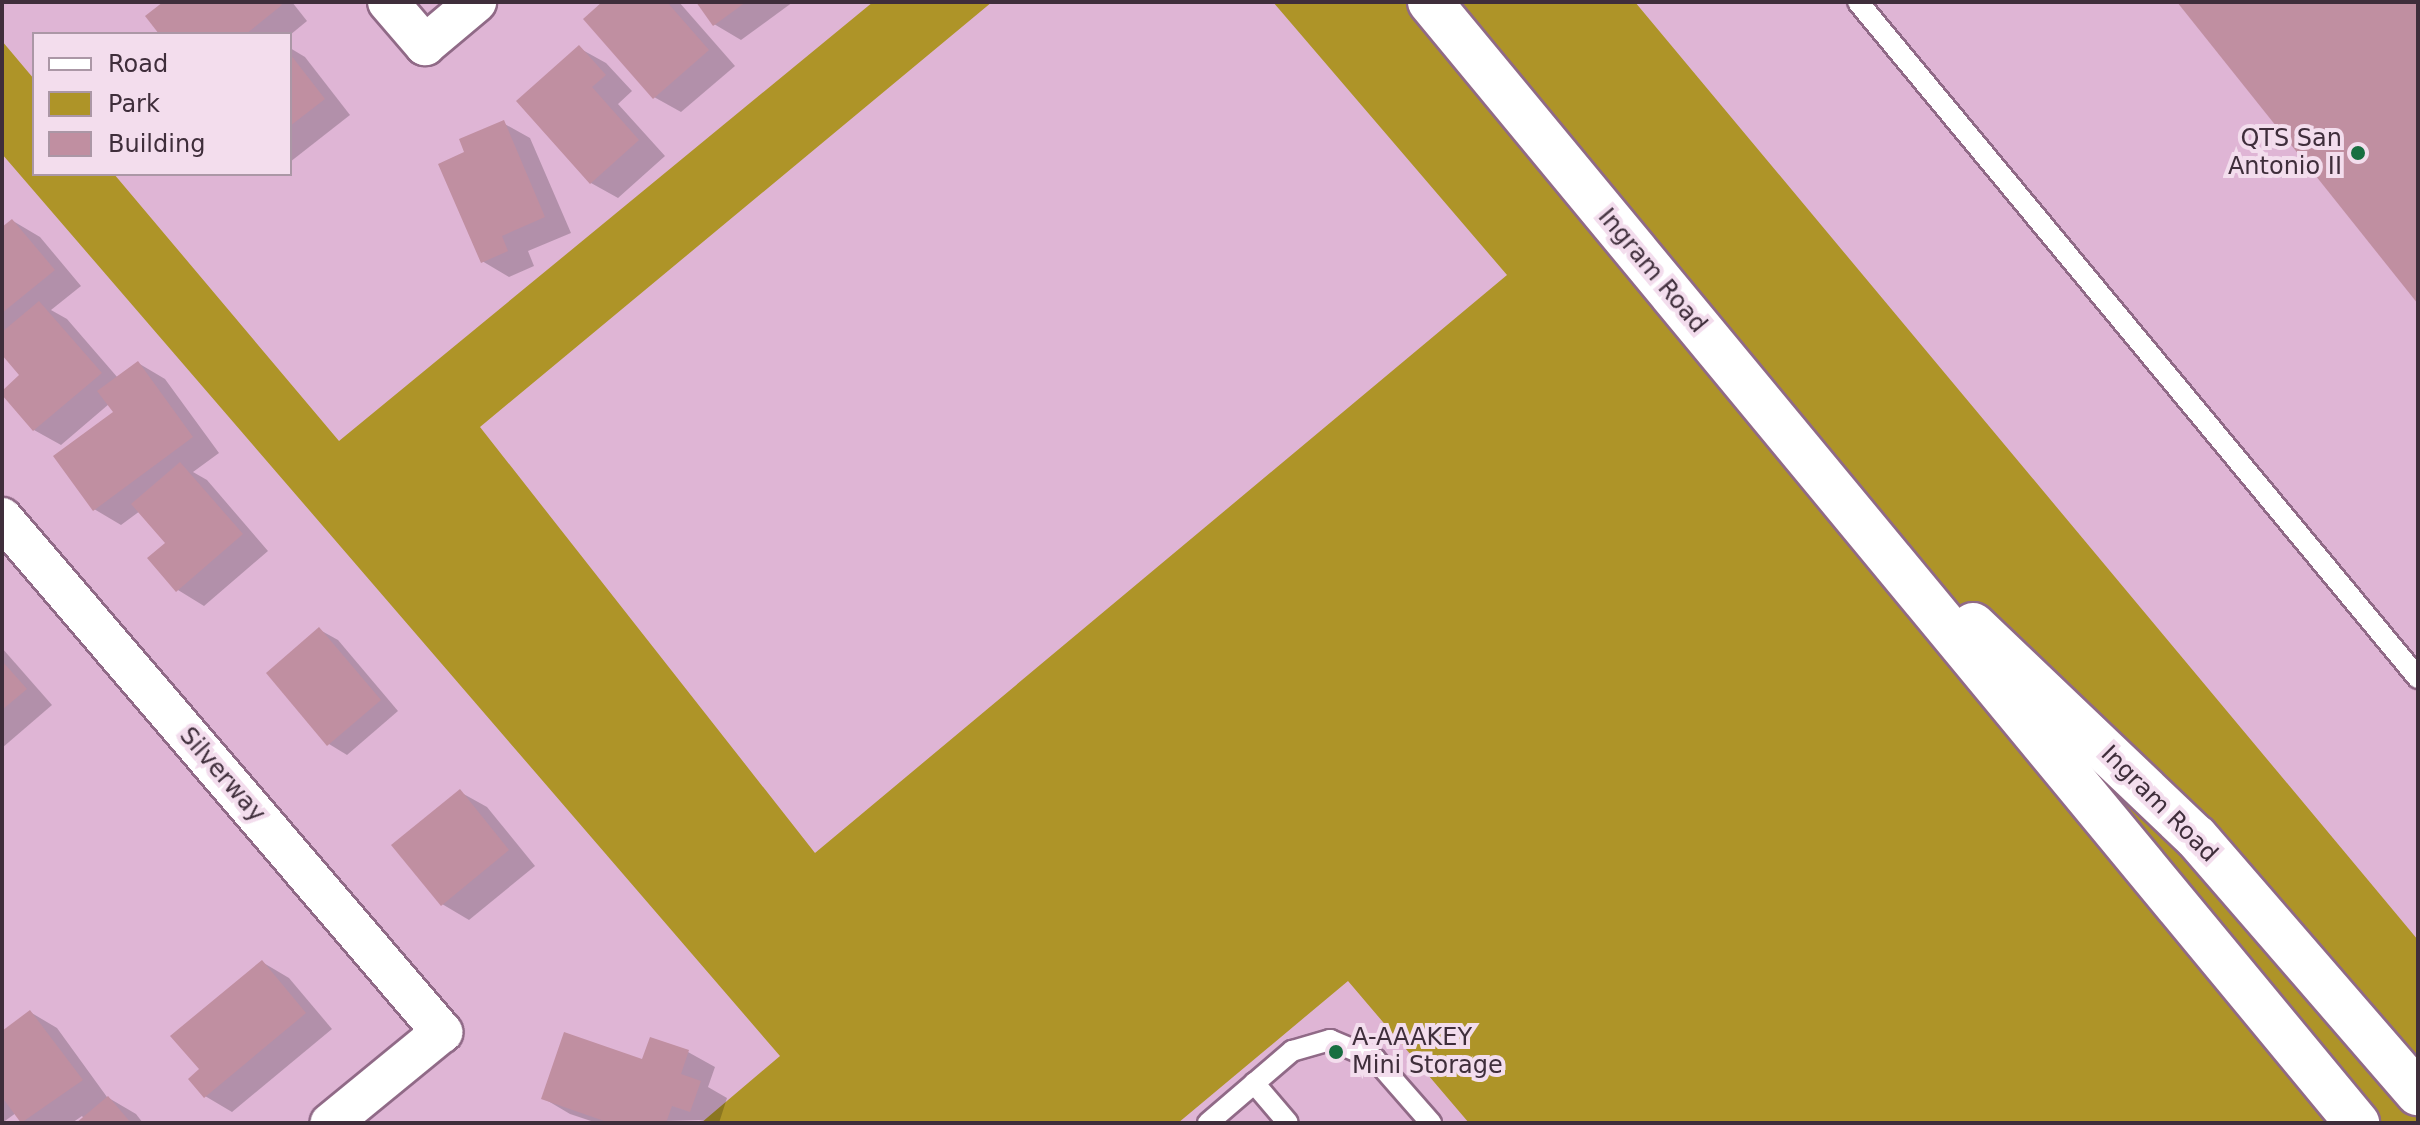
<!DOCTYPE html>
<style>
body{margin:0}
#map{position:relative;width:2420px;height:1125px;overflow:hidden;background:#dfb5d5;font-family:"DejaVu Sans",sans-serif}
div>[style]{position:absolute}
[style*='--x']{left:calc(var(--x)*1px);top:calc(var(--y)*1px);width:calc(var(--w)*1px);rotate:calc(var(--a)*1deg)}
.green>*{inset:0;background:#ae9428}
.shadow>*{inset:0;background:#0003}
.building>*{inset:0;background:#c08fa1}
.roads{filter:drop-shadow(2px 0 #906a87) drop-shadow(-2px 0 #906a87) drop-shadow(0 2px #906a87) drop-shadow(0 -2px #906a87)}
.service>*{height:20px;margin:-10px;padding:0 10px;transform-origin:10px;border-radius:10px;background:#fff}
.minor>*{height:40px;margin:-20px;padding:0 20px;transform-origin:20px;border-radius:20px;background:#fff}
.tertiary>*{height:44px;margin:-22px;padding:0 22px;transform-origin:22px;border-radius:22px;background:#fff}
.dots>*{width:22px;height:22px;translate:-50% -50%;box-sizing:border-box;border:4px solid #f3dded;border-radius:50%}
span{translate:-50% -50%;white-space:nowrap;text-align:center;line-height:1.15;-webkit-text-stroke:8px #f3dded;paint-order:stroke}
.poi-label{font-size:24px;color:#3f2e3b}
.right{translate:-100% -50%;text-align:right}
.left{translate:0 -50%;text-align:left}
.street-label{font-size:24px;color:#3f2e3b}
.frame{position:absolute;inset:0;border:4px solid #3f2e3b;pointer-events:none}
.legend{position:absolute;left:32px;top:32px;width:260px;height:144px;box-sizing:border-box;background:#f3dded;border:2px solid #ab97a6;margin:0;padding:10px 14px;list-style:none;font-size:24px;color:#3f2e3b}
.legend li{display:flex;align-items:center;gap:16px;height:40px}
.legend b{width:40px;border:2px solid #ab97a6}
</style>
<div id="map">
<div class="green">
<i style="clip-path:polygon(873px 2px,992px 2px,480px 427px,815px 853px,1507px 275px,1273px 2px,1635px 2px,2418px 940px,2418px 1123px,1469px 1123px,1348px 981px,1178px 1123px,701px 1123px,780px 1056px,2px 154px,2px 41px,34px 79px,34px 174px,114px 174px,339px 441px)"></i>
</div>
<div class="shadow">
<i style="clip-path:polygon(166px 2px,292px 2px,307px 21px,290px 35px,162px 34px)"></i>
<i style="clip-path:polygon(605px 2px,679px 2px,735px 66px,681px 112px,654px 97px)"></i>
<i style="clip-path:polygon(698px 2px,793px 2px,741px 40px,714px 24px)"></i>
<i style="clip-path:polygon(290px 48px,305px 57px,350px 115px,290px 162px)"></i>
<i style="clip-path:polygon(579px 48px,606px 63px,632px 91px,618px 104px,665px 156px,618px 198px,591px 183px)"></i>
<i style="clip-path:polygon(503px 123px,530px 138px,571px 233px,528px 251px,534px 266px,509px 277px,482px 261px,467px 153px)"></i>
<i style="clip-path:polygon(13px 221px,40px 237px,81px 286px,51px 310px,67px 319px,118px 378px,138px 363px,165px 379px,219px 453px,193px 472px,207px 480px,268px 551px,204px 606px,178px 590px,168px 543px,140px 511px,121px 525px,94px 509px,116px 413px,109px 404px,61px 445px,34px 430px,22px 376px,2px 352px,2px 230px)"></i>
<i style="clip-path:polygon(320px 630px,338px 640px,398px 711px,347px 755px,329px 744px)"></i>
<i style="clip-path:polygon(2px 648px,52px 705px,2px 748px)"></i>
<i style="clip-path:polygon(460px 792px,487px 807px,535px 866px,469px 920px,442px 904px)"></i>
<i style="clip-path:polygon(262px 962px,289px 978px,332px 1029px,232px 1112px,205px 1096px,202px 1070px)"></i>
<i style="clip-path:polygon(30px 1012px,57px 1028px,107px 1097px,136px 1114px,143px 1123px,79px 1123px,84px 1119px,82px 1116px,72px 1123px,24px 1123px,16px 1113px,2px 1123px,2px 1033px)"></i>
<i style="clip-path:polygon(688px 1052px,715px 1067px,708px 1087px,727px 1098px,719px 1123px,699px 1120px,597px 1123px,570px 1114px,543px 1098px,643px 1062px)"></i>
</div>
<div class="building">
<i style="clip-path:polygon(163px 2px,279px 2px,282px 5px,246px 34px,159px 34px,145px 16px)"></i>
<i style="clip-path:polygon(602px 2px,667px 2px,709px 50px,653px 99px,583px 19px)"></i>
<i style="clip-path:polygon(696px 2px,746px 2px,713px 26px)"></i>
<i style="clip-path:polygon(2177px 2px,2418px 2px,2418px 304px)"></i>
<i style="clip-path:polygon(579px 45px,606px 75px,592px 87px,639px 140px,590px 184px,516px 101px)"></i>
<i style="clip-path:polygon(290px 54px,325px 99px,290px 126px)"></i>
<i style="clip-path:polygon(504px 120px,545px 217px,502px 236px,508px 251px,481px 263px,438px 164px,464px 152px,459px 139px)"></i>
<i style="clip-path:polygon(12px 219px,55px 270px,2px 313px,2px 227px)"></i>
<i style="clip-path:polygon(39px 301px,102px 373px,33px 431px,2px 395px,2px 391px,19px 375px,2px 355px,2px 332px)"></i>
<i style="clip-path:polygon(138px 361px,193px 437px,93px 511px,53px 456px,113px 412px,97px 391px)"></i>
<i style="clip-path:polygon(180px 462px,243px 534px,176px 592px,147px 558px,165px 543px,131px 504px)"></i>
<i style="clip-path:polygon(319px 627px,381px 700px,327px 746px,266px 673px)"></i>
<i style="clip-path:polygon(2px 661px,27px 689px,2px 710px)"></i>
<i style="clip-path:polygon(460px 789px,509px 850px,441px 906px,391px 845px)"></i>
<i style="clip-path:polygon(262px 960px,306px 1013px,204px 1098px,188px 1079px,199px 1069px,170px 1036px)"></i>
<i style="clip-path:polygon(30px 1010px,83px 1080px,21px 1123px,2px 1097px,2px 1031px)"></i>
<i style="clip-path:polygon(564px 1032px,642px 1059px,650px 1037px,689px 1050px,681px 1074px,701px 1081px,690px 1112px,672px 1106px,666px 1123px,610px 1123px,541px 1099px)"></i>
<i style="clip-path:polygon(108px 1096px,131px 1123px,76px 1123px)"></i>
</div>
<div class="roads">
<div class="service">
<i style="--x:1858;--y:2;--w:878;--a:50.36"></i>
<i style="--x:1254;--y:1083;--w:52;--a:49.6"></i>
<i style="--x:1208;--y:1123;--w:111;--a:-40.6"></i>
<i style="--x:1292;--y:1051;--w:40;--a:-16"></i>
<i style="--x:1330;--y:1040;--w:49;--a:22.9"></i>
<i style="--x:1375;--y:1059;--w:85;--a:48.8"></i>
</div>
<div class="minor">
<i style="--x:388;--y:2;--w:57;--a:49.3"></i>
<i style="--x:425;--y:45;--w:67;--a:-40.1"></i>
<i style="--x:2;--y:518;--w:677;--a:49.44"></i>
<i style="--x:442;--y:1032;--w:144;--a:140.7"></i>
</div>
<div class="tertiary">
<i style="--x:1430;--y:2;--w:1455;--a:50.41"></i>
<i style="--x:1973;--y:625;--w:308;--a:43.6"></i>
<i style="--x:2196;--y:837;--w:339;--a:49.1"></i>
</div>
</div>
<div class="dots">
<i style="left:2358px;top:153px;background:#186f41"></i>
<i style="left:1336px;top:1052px;background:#186f41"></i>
</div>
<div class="poi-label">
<span class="right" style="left:2342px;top:153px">QTS San<br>Antonio II</span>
<span class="left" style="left:1352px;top:1052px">A-AAAKEY<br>Mini Storage</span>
</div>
<div class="street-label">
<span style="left:1652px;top:271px;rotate:50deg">Ingram Road</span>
<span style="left:222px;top:775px;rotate:49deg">Silverway</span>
<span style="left:2159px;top:804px;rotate:45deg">Ingram Road</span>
</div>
<div class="frame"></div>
<ul class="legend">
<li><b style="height:10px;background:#fff"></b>Road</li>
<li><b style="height:22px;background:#ae9428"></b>Park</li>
<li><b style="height:22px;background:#c08fa1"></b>Building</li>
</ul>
</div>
